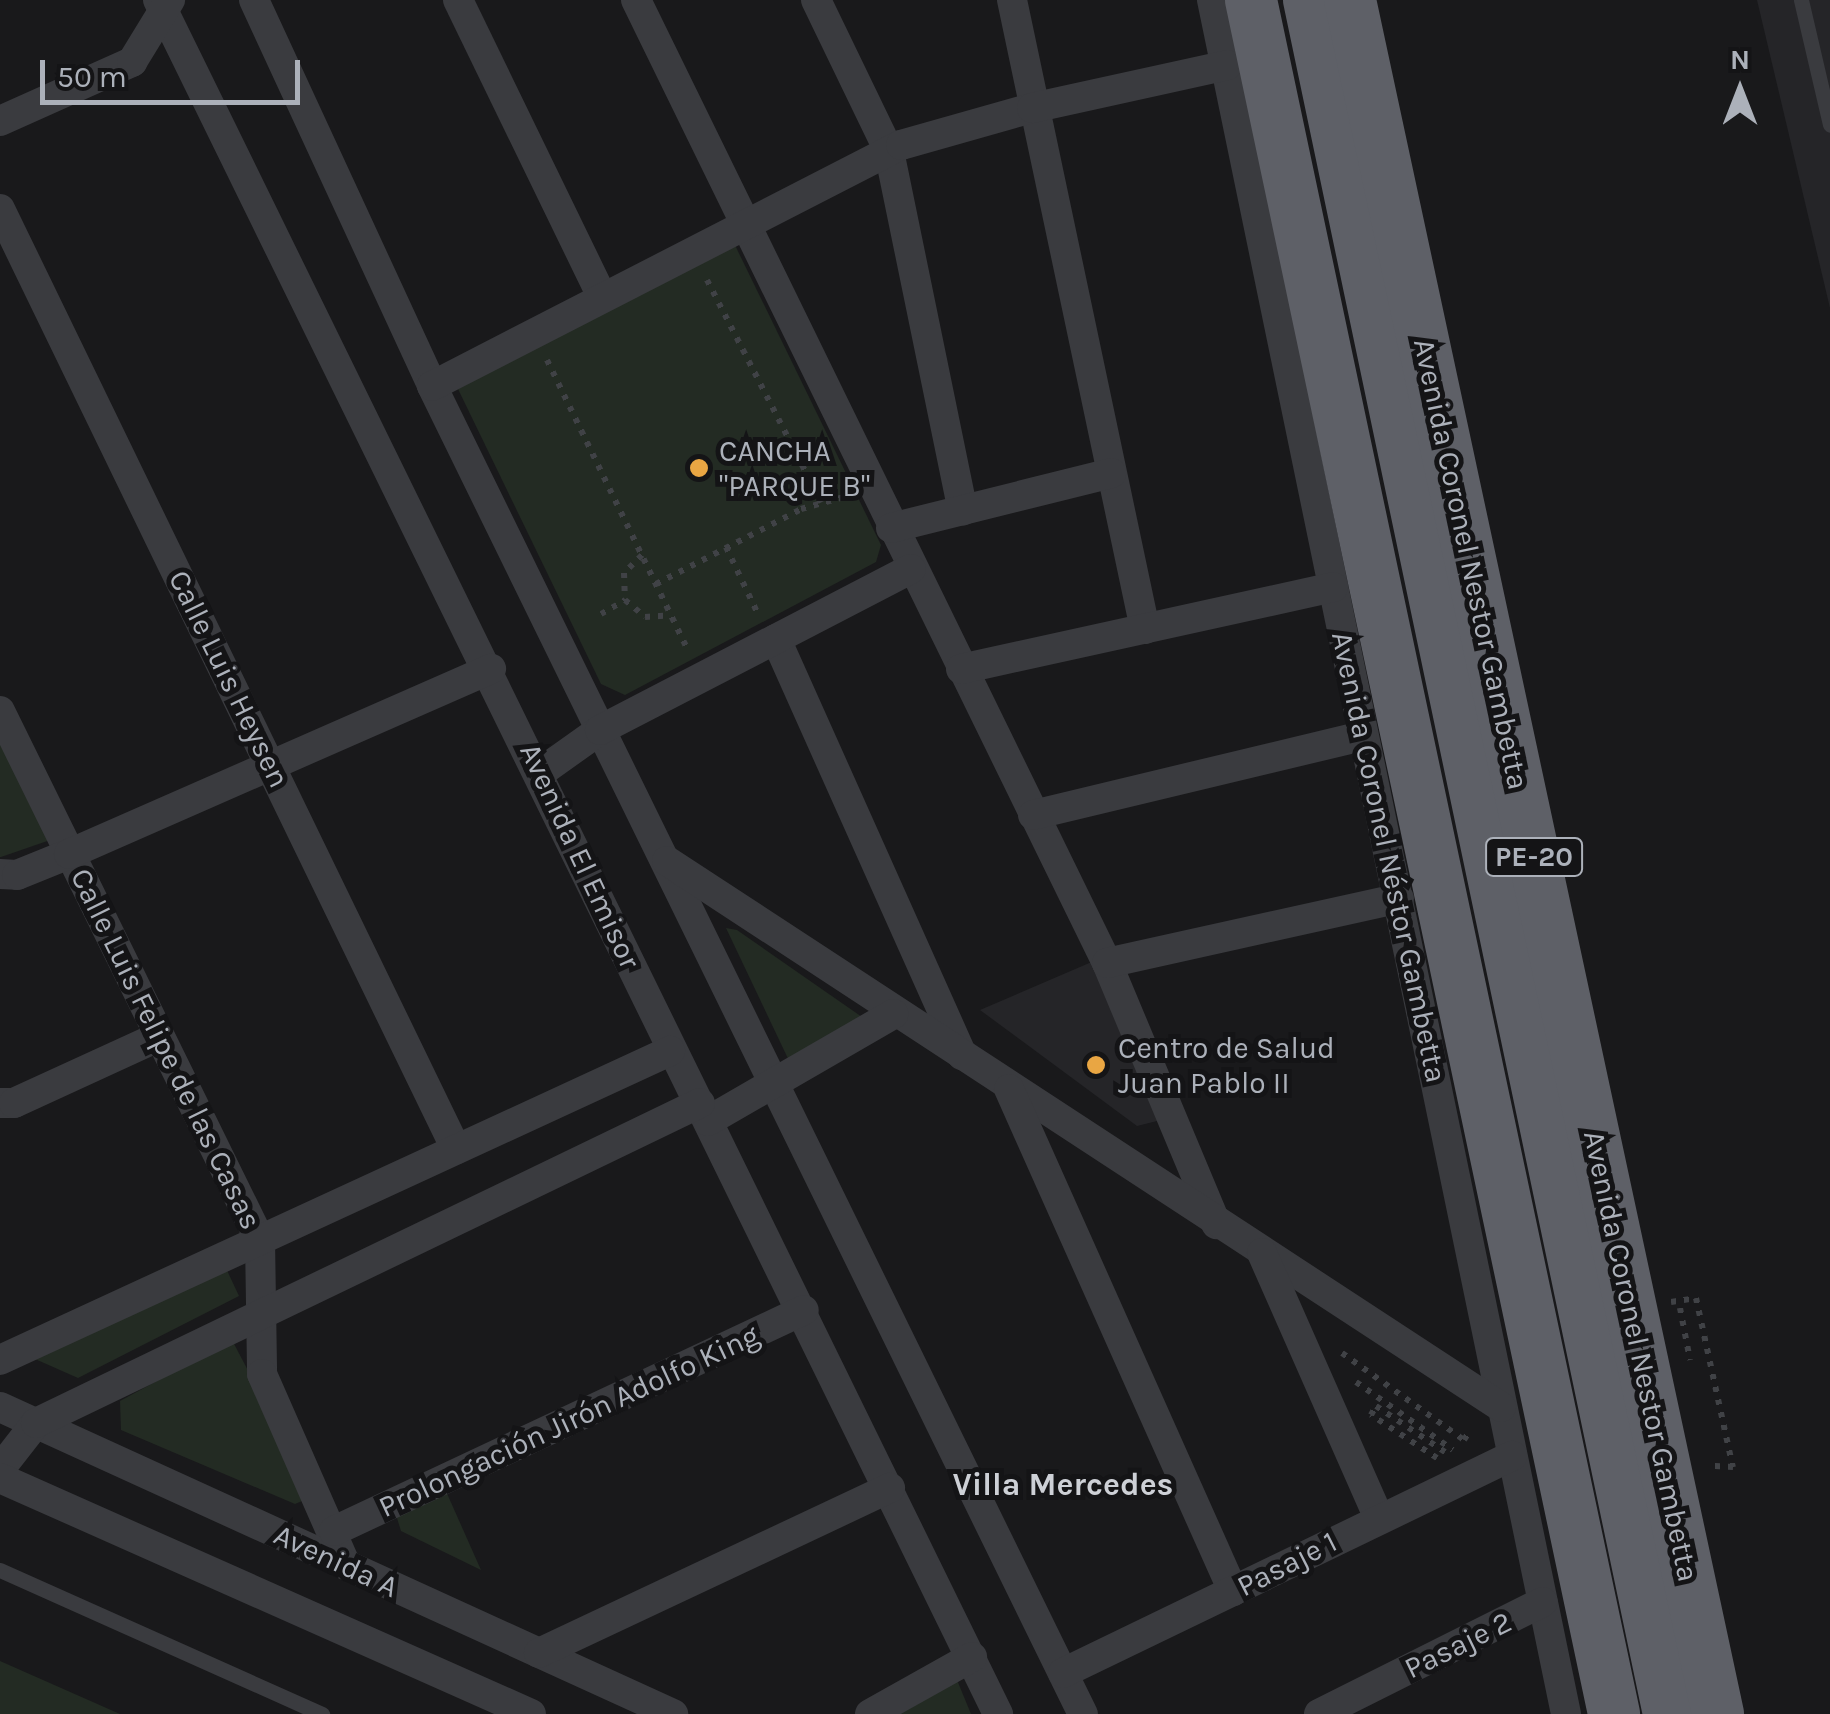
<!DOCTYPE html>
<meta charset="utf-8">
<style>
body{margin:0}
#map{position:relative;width:1830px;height:1714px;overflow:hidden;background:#19191b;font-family:Karla,sans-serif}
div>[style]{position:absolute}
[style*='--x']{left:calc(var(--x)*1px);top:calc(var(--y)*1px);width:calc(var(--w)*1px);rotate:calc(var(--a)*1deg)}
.built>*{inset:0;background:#252528}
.green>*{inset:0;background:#232b23}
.path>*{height:6px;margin-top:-3px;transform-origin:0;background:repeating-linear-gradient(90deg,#404246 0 5px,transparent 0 13px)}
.service>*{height:15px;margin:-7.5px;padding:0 7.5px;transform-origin:7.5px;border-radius:7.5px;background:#3a3b3f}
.minor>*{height:30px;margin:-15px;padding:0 15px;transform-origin:15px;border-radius:15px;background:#3a3b3f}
.trunk>*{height:52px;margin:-26px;padding:0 26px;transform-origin:26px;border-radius:26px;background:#5e6067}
.dots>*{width:28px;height:28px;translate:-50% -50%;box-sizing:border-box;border:5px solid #141416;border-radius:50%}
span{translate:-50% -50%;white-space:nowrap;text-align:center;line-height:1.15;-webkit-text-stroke:10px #141416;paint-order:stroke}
.shield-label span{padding:2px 8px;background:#141416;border:2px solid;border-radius:8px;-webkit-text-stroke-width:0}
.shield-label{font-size:28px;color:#acb1ba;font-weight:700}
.poi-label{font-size:30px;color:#acb1ba}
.left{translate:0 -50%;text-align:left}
.street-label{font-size:30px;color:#acb1ba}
.neighbourhood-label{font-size:32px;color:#cdd0d6;font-weight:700}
.north{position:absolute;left:1690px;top:40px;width:100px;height:100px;-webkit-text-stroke:8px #141416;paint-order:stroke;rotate:0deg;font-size:28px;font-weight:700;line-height:40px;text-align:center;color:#acb1ba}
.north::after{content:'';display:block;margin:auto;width:35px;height:45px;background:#acb1ba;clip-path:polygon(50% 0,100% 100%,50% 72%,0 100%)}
.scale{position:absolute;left:40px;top:60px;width:260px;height:45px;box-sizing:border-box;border:5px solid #acb1ba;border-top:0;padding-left:12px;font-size:30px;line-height:35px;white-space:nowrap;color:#acb1ba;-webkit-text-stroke:8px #141416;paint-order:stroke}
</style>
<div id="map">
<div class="built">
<i style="clip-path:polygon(1757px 0,1830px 0,1830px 308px)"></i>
<i style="clip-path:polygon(1094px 961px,1161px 1120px,1137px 1126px,980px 1010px)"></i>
</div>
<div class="green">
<i style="clip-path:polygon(732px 239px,881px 545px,876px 562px,625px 695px,601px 684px,458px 389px)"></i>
<i style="clip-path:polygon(0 723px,56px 838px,1px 857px,0 857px)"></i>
<i style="clip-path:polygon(726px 928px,737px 930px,862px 1017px,792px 1067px)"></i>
<i style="clip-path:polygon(224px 1264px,239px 1296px,78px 1378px,35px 1359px)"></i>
<i style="clip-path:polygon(232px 1340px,314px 1496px,295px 1504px,121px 1430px,120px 1401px)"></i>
<i style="clip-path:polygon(445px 1489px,481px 1570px,401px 1531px,396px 1515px)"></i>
<i style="clip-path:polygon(0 1661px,120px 1714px,0 1714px)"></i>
<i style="clip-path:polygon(957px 1680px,971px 1714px,891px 1714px)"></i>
</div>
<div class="path">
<i style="--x:707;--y:280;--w:250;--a:62.8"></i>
<i style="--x:547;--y:360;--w:322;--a:64.1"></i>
<i style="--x:726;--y:547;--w:74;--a:64.5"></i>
<i style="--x:642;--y:555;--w:25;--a:135"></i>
<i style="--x:624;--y:573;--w:27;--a:88"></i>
<i style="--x:625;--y:600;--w:26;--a:40"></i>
<i style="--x:645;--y:617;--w:26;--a:-4"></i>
<i style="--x:656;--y:584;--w:163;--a:-27.3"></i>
<i style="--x:801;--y:509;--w:45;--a:-15.6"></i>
<i style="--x:601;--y:614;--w:28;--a:-30"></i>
<i style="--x:1671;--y:1302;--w:25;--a:-9"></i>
<i style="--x:1696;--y:1298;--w:173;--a:77.7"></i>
<i style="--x:1733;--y:1467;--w:22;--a:-177"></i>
<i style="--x:1680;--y:1308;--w:53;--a:79.1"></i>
<i style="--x:1342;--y:1353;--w:150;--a:35.5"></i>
<i style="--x:1464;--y:1440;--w:9;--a:-58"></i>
<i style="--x:1356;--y:1382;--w:118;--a:35"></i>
<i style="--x:1437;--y:1458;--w:79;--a:-146.9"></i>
<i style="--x:1371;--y:1415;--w:10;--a:-61"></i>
<i style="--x:1376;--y:1406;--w:83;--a:33.7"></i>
</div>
<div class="service">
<i style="--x:1801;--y:0;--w:128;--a:76.9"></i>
<i style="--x:0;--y:1570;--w:353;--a:24.1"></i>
</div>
<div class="minor">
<i style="--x:158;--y:0;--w:1909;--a:63.89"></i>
<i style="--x:254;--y:0;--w:425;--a:65.2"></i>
<i style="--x:432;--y:386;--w:1479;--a:63.89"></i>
<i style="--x:458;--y:0;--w:329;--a:64.1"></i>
<i style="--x:636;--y:0;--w:1072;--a:63.94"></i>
<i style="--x:1107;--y:963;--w:283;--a:67.3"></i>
<i style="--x:816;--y:0;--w:168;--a:64.2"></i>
<i style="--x:889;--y:151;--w:367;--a:78.4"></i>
<i style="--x:1012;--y:0;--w:643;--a:78.06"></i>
<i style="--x:1212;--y:0;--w:1750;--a:78.33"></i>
<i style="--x:0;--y:121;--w:145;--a:-24.1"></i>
<i style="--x:132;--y:62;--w:73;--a:-58.5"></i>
<i style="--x:0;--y:209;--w:1045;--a:64.12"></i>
<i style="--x:432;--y:386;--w:527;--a:-27.2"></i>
<i style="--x:901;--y:145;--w:136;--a:-15.8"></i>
<i style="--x:1032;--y:108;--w:200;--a:-12.4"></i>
<i style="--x:891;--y:528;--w:227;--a:-14"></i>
<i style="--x:776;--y:639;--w:456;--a:65.9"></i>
<i style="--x:961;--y:669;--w:381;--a:-12.4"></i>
<i style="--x:0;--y:711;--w:589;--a:63.83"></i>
<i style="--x:260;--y:1240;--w:134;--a:89.1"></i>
<i style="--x:262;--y:1374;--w:209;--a:66.3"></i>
<i style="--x:541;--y:772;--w:72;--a:-35.4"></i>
<i style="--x:600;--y:730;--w:350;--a:-27.4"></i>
<i style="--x:1033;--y:815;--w:338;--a:-13.5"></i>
<i style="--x:667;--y:861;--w:997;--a:33.21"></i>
<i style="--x:0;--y:874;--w:17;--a:3"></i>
<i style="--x:17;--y:875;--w:56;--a:-22"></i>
<i style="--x:69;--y:854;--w:461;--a:-23.7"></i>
<i style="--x:1107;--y:963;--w:299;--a:-12.5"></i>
<i style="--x:1009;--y:1089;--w:550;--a:65.95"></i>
<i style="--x:0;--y:1103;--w:14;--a:0"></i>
<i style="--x:14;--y:1103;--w:158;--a:-24.6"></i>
<i style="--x:708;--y:1121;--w:214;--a:-30"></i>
<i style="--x:1262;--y:1253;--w:290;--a:66.2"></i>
<i style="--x:0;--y:1360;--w:738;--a:-24.76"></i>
<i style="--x:0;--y:1407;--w:740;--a:24.52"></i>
<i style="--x:0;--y:1469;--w:58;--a:-52"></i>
<i style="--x:36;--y:1423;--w:737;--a:-25.73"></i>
<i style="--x:0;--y:1478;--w:581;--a:23.96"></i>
<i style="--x:334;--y:1531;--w:519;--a:-25.18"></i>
<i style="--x:539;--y:1653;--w:388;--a:-25.2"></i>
<i style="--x:1063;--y:1673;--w:499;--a:-25.8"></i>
<i style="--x:870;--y:1714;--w:117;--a:-29.2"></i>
<i style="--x:1319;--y:1714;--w:250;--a:-26.6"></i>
</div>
<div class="trunk">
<i style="--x:1251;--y:0;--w:1752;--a:78.04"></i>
<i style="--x:1309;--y:0;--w:1751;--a:78.14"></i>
<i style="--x:1350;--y:0;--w:1753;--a:77.88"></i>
</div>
<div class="dots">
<i style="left:699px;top:468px;background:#e9a643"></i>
<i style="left:1096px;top:1065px;background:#e9a643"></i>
</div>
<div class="shield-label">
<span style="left:1534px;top:857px">PE-20</span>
</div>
<div class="poi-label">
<span class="left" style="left:719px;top:468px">CANCHA<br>"PARQUE B"</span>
<span class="left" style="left:1118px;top:1065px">Centro de Salud<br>Juan Pablo II</span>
</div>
<div class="street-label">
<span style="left:1471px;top:564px;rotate:78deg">Avenida Coronel Nestor Gambetta</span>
<span style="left:229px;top:679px;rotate:64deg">Calle Luis Heysen</span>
<span style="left:580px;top:856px;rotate:65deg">Avenida El Emisor</span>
<span style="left:1389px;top:857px;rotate:78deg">Avenida Coronel Néstor Gambetta</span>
<span style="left:166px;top:1049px;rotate:64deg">Calle Luis Felipe de las Casas</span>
<span style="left:1641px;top:1356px;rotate:78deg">Avenida Coronel Nestor Gambetta</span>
<span style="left:569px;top:1421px;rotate:-25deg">Prolongación Jirón Adolfo King</span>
<span style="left:336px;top:1561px;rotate:25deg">Avenida A</span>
<span style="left:1287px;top:1564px;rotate:-27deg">Pasaje 1</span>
<span style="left:1458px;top:1645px;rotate:-26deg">Pasaje 2</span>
</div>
<div class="neighbourhood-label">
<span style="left:1063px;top:1485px">Villa Mercedes</span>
</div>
<div class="north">N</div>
<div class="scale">50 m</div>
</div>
